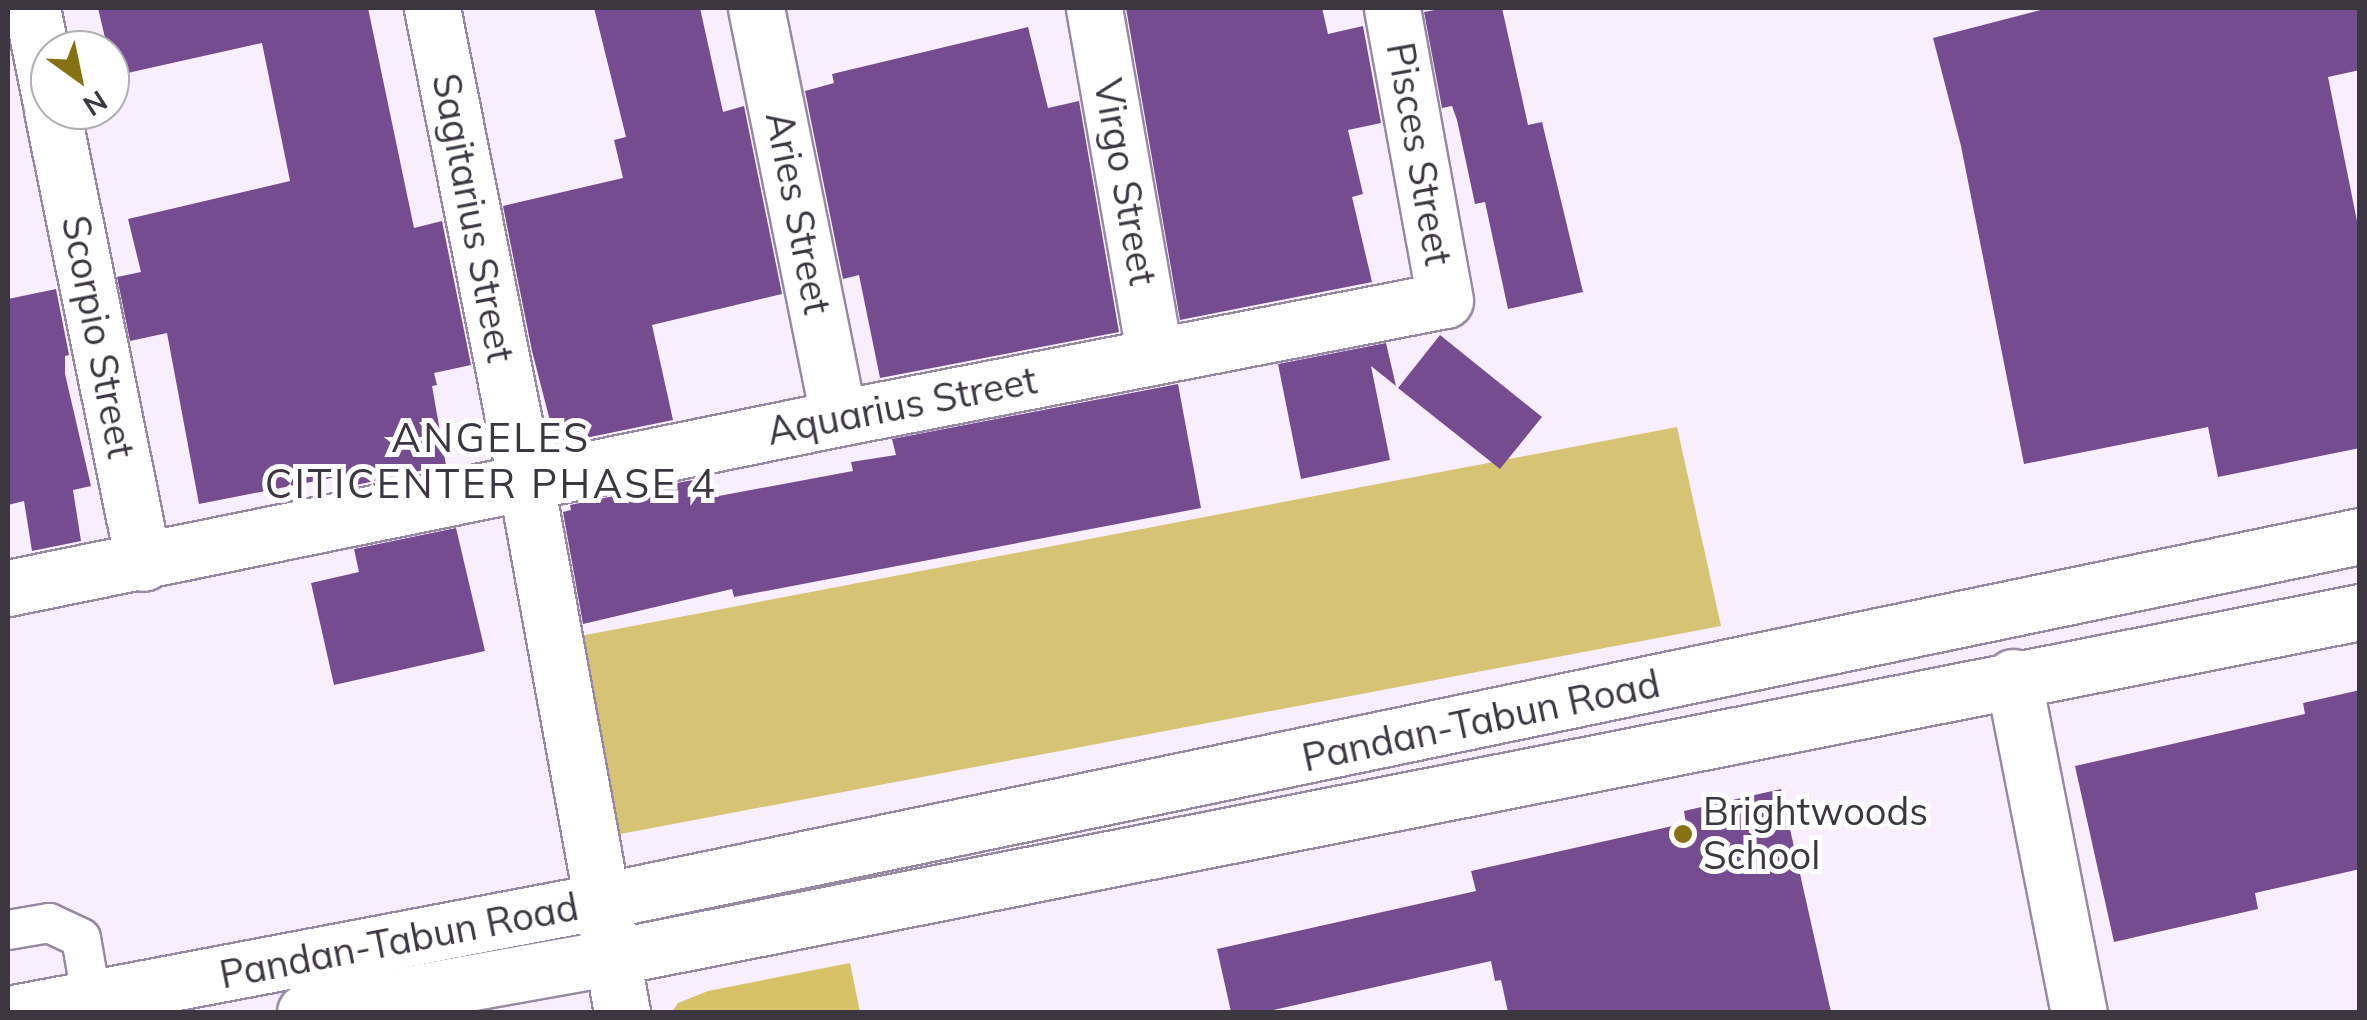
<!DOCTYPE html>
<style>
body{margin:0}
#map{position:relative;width:2367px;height:1020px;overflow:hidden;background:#f8eefe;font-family:Mulish,sans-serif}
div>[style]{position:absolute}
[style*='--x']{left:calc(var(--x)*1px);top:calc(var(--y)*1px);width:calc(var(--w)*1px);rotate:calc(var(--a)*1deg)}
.green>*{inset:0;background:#d6c373}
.forest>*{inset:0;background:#d8c268}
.building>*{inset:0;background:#764c90}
.roads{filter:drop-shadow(2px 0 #9789a1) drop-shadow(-2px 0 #9789a1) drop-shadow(0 2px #9789a1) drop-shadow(0 -2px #9789a1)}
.service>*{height:38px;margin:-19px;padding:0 19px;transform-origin:19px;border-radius:19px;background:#fff}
.minor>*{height:55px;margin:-27.5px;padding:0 27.5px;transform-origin:27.5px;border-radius:27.5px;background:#fff}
.dots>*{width:28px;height:28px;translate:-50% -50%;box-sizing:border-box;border:5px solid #fff;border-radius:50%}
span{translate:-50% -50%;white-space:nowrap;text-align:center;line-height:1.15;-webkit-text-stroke:10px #fff;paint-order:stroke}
.street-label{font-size:38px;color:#3c3641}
.poi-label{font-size:38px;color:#3c3641}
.left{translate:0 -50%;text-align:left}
.neighbourhood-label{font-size:40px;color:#3c3641;letter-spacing:2.5px}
.frame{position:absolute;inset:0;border:10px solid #3c3641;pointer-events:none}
.north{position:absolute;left:30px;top:30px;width:100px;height:100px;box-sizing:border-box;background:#fff;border:2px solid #b1afb3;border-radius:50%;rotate:147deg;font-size:28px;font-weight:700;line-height:40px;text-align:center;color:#3c3641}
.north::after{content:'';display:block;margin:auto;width:35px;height:45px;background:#867213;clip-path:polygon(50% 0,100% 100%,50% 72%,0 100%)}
</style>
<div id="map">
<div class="green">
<i style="clip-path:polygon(1677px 427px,1721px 626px,615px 835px,575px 637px)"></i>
</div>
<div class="forest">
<i style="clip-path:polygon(850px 963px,860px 1012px,672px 1012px,678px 1003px,708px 991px)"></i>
</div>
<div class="building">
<i style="clip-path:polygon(98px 8px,368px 8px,414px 228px,442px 221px,471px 365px,434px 373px,437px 385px,432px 386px,446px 465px,343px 488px,341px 476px,199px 504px,167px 333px,130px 341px,117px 277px,141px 272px,128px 219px,290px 181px,262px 43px,114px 76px)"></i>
<i style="clip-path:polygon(594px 8px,700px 8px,723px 112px,744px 106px,782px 294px,652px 325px,673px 420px,556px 444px,532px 351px,503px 206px,623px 178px,614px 140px,626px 137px)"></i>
<i style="clip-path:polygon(1126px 8px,1322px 8px,1328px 34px,1363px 26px,1381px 123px,1348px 130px,1363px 194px,1352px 197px,1372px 282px,1180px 320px)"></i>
<i style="clip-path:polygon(1445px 8px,1502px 8px,1528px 125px,1542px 122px,1583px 292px,1508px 309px,1485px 202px,1475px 204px,1457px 120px,1452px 106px,1442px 108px,1424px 12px)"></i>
<i style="clip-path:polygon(2048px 8px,2360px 8px,2360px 70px,2328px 77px,2360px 236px,2360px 448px,2218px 477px,2208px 427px,2024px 464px,1961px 146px,1933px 38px)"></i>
<i style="clip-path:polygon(1028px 27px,1048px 108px,1079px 101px,1119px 332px,880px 378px,859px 275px,843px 279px,805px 91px,834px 83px,832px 74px)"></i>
<i style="clip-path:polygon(56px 289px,69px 355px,65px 356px,65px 374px,91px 486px,73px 490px,81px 541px,32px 551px,24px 501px,8px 505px,8px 299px)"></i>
<i style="clip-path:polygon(1440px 335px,1542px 417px,1500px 469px,1398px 388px)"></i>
<i style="clip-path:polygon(1386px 343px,1396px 386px,1371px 366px,1390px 460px,1301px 479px,1278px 364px)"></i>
<i style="clip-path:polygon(1178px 384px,1201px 508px,734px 597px,732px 589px,583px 624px,563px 512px,571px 510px,570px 505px,687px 481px,704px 479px,708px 498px,853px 471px,851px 462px,896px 455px,892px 439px)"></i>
<i style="clip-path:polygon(456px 528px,485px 651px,334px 685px,311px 583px,359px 572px,354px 549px)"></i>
<i style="clip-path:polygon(2360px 690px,2360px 869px,2255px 893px,2258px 909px,2114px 942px,2075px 766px,2305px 714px,2303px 703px)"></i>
<i style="clip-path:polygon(1781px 789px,1831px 1012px,1508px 1012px,1501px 980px,1495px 981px,1491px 961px,1265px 1012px,1231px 1012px,1217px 949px,1476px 891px,1471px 871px,1686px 823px,1684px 811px)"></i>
</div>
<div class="roads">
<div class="service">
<i style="--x:8;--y:930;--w:42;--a:-9.7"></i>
<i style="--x:49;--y:923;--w:35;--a:25"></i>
<i style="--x:81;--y:938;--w:64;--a:80.1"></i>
</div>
<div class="minor">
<i style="--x:32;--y:8;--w:92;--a:78.7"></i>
<i style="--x:432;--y:8;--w:484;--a:78.8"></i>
<i style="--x:526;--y:483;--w:538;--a:79.71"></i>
<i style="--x:756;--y:8;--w:418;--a:78.6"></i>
<i style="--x:1094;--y:8;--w:353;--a:80.1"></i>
<i style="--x:52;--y:110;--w:462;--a:78.6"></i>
<i style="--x:8;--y:588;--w:848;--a:-11.56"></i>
<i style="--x:839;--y:418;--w:617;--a:-11.02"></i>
<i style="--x:1445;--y:300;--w:297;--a:-100.3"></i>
<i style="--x:2013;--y:677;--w:341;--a:78.9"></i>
<i style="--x:19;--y:1012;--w:593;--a:-10.78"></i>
<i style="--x:602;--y:901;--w:1795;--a:-11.73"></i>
<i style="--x:305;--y:1012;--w:313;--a:-10.1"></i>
<i style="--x:613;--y:957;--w:1781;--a:-11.17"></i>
</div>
</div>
<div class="dots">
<i style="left:1683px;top:834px;background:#867213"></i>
</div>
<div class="street-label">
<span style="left:1419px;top:154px;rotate:80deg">Pisces Street</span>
<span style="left:1125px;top:182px;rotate:80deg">Virgo Street</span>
<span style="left:798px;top:213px;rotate:79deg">Aries Street</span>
<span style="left:473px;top:218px;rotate:79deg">Sagitarius Street</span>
<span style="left:98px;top:337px;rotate:79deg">Scorpio Street</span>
<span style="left:902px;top:406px;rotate:-11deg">Aquarius Street</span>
<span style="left:1481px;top:721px;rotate:-12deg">Pandan-Tabun Road</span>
<span style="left:399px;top:941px;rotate:-11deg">Pandan-Tabun Road</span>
</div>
<div class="poi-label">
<span class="left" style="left:1703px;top:834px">Brightwoods<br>School</span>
</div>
<div class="neighbourhood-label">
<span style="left:491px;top:460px">ANGELES<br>CITICENTER PHASE 4</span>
</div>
<div class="frame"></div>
<div class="north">N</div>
</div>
